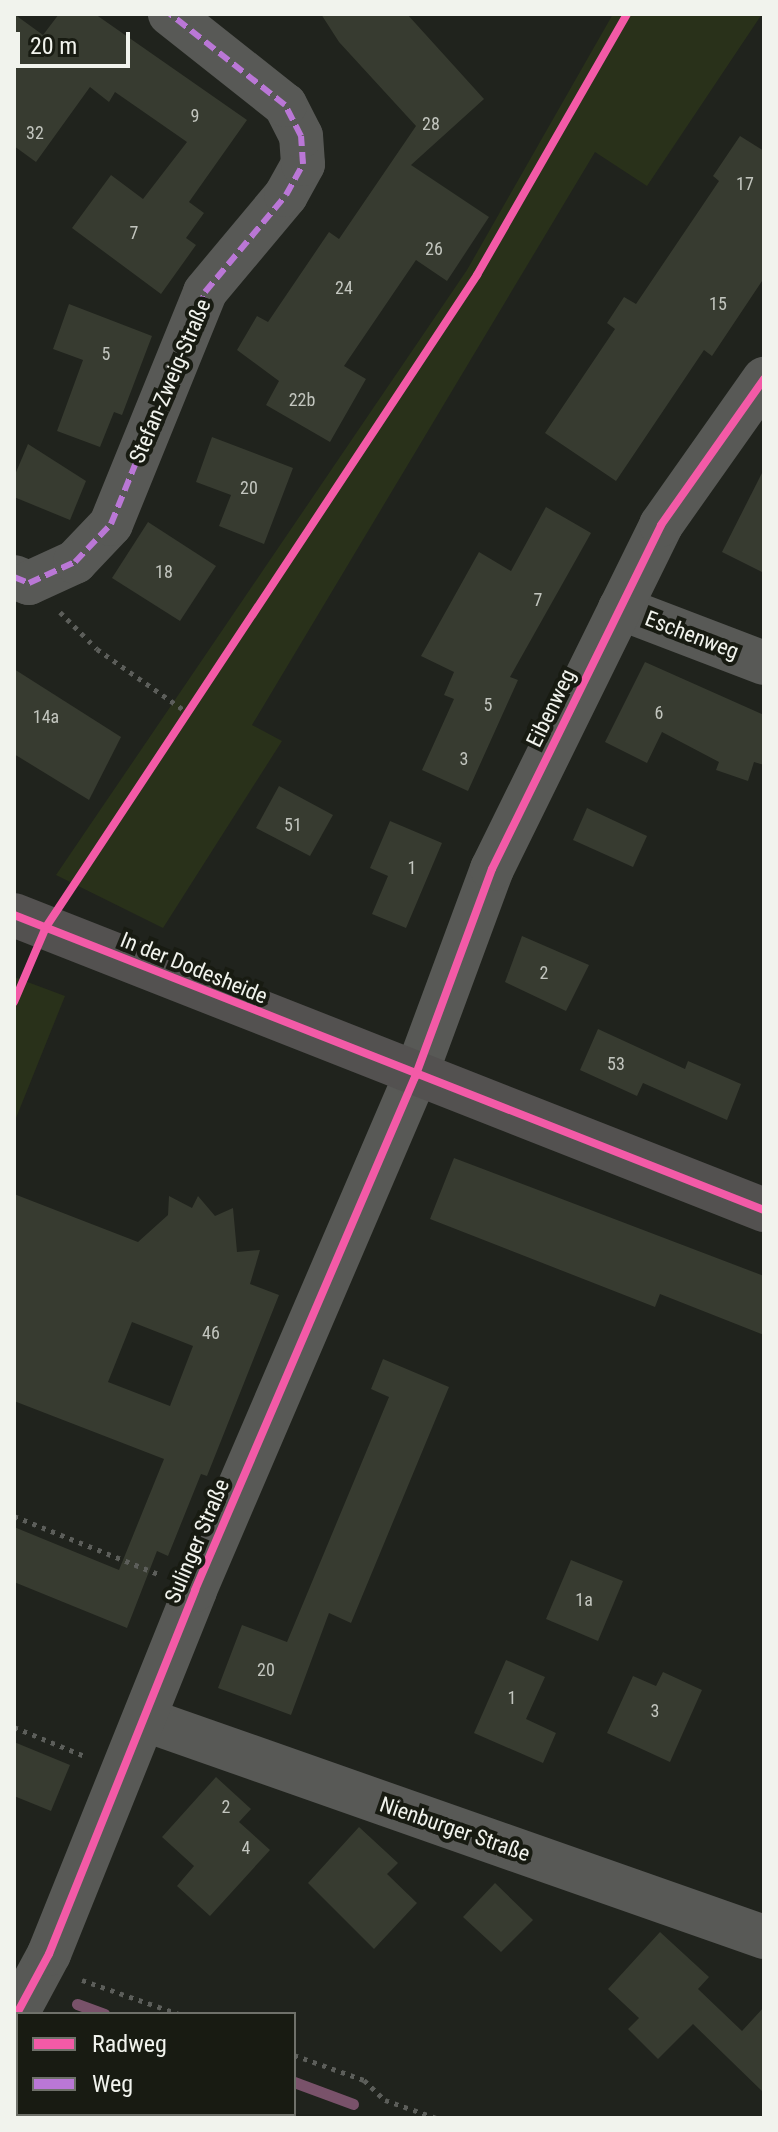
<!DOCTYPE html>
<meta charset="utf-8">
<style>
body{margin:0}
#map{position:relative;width:778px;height:2132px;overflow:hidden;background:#20231d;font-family:"Roboto Condensed",sans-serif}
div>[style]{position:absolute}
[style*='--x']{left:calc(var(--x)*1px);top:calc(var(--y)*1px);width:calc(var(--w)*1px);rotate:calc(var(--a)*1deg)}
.green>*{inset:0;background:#29311a}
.stream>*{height:11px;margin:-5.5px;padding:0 5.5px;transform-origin:5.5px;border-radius:5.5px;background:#79526a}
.building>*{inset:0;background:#373b30}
.path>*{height:5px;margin-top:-2.5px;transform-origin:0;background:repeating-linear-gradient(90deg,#5c5e5a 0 4px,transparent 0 10px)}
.street>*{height:44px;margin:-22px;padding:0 22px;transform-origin:22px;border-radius:22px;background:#585956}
.secondary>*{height:44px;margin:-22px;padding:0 22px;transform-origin:22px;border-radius:22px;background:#535150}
.quiet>*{height:6px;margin-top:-3px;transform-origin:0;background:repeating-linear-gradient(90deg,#ba77d6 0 12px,transparent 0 18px)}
.cycleway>*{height:8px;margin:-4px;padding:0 4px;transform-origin:4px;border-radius:4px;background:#f35aa7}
span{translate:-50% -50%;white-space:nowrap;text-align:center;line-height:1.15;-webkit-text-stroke:8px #181b12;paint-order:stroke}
.number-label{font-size:18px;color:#c2c5be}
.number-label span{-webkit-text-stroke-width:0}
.street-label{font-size:22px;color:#f1f3ed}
.frame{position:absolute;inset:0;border:16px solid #f1f3ed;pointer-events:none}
.legend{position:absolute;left:16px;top:2012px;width:280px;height:104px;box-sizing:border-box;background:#181b12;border:2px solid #6f716a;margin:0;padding:10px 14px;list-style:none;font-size:24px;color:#f1f3ed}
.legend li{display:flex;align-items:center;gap:16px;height:40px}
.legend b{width:40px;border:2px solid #6f716a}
.scale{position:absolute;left:16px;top:32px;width:114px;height:36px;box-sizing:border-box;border:4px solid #f1f3ed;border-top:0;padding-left:10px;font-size:24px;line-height:28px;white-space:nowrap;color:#f1f3ed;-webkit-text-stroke:6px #181b12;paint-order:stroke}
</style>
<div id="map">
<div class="green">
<i style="clip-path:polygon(613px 14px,762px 14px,647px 186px,595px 152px,252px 725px,282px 741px,163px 928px,56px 875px,467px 270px)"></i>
<i style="clip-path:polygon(14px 977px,65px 996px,14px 1123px)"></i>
</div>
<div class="stream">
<i style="--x:77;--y:2004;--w:29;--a:20"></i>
<i style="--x:294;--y:2082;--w:63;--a:20.4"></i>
</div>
<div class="building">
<i style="clip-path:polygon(14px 14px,43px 35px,59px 14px,95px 14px,247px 120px,189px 202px,204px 213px,186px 238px,196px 245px,161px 294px,72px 228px,111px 175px,143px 199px,187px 142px,115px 92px,109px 102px,90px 87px,36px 162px,14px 146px)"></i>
<i style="clip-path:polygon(321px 14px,407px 14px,484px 99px,411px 165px,489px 217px,447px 281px,416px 260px,344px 366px,366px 379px,330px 442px,266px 405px,279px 381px,237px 350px,257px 316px,268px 322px,329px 232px,339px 239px,416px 126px,339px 42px)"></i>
<i style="clip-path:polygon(740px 136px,764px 151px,764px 278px,712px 356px,704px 350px,616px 481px,545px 433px,615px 329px,607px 323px,624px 297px,636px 304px,719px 181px,713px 176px)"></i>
<i style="clip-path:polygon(69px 304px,152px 336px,122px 415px,114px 412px,100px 447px,57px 431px,83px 360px,53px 349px)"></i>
<i style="clip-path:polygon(212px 437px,293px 468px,264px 544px,219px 526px,231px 495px,196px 482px)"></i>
<i style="clip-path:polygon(28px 444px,86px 481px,70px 520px,14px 497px,14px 477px)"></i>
<i style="clip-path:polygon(764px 469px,764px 573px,722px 552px)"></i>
<i style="clip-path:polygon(546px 507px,591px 533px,510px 677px,518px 680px,468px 791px,422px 770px,454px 699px,444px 695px,454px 672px,421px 656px,479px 552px,511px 571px)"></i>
<i style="clip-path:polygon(148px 522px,216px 566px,180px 621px,112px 578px)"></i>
<i style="clip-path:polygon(645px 662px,764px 715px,764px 765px,754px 762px,748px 781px,716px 770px,719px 762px,662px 732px,647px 763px,605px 742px)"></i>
<i style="clip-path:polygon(14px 669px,121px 737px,89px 800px,14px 754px)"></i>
<i style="clip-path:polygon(279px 786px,333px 815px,310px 856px,256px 828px)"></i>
<i style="clip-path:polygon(587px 808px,647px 836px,633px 867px,573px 840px)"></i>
<i style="clip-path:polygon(390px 821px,442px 843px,406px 928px,372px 914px,388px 876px,370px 868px)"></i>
<i style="clip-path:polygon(522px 936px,589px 965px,566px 1011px,505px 982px)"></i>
<i style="clip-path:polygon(598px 1029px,685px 1069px,688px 1061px,741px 1084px,727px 1120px,643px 1083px,637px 1096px,580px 1070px)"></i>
<i style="clip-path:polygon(454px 1158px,764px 1276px,764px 1335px,660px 1294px,655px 1307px,430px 1219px)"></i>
<i style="clip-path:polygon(evenodd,14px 1194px,138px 1242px,168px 1215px,169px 1196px,192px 1208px,198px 1196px,215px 1216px,233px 1208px,237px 1252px,260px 1250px,250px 1284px,279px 1295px,207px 1476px,201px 1474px,168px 1556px,157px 1551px,127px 1628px,14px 1582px,14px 1527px,119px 1570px,164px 1459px,14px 1401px,14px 1194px,132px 1322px,193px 1346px,170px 1406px,108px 1382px,132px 1322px)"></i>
<i style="clip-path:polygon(383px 1359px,449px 1387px,351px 1623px,329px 1613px,291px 1715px,218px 1688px,242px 1625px,287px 1642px,389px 1397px,371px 1389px)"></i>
<i style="clip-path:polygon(571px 1560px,623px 1581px,598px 1641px,546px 1619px)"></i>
<i style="clip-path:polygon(506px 1660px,545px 1677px,526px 1719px,556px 1733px,543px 1763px,474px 1733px)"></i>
<i style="clip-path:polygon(663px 1672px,702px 1690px,670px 1762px,607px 1733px,633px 1676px,656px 1686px)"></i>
<i style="clip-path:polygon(14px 1742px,70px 1765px,51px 1811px,14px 1796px)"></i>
<i style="clip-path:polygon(216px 1777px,251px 1809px,239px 1822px,270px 1850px,210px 1916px,177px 1886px,194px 1866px,162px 1837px)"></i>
<i style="clip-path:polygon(359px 1827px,398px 1863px,387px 1874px,417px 1903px,374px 1949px,308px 1883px)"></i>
<i style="clip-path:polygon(495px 1883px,533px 1920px,501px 1952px,463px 1917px)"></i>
<i style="clip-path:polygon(660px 1932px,709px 1977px,698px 1989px,742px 2031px,764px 2007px,764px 2093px,693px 2024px,658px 2059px,628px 2029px,639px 2018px,608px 1989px)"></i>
</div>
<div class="path">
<i style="--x:60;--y:612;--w:52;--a:45"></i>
<i style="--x:97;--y:649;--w:111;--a:35.1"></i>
<i style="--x:14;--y:1516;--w:155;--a:21.9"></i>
<i style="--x:14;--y:1727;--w:79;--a:22.3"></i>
<i style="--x:82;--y:1980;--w:103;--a:19.3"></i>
<i style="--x:294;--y:2055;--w:74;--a:19.7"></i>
<i style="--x:364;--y:2080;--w:29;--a:44"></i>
<i style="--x:385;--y:2100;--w:54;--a:19.4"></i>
</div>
<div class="street">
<i style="--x:14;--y:577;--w:16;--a:22"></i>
<i style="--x:29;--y:583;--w:51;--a:-24.5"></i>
<i style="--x:75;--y:562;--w:52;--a:-46.5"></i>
<i style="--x:111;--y:524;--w:250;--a:-67.9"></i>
<i style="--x:205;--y:292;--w:126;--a:-50.1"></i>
<i style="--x:286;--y:195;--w:35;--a:-61"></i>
<i style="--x:303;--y:164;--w:28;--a:-94"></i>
<i style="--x:301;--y:136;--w:35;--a:-117"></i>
<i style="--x:285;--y:105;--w:147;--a:-141.6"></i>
<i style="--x:620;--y:608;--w:154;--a:20.9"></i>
<i style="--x:146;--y:1720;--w:655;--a:19.35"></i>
<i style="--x:14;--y:2019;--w:74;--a:-61.7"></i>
<i style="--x:49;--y:1954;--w:392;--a:-68.1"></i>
<i style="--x:195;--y:1590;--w:558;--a:-66.79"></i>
<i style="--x:415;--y:1077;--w:222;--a:-69.7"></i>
<i style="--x:492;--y:869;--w:383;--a:-63.8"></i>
<i style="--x:661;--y:525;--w:179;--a:-54.8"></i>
</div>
<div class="secondary">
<i style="--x:14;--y:915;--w:806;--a:21.47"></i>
</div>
<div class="quiet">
<i style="--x:14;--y:577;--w:16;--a:22"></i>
<i style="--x:29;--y:583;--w:51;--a:-24.5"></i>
<i style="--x:75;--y:562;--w:52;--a:-46.5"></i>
<i style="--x:111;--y:524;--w:250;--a:-67.9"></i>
<i style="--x:205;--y:292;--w:126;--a:-50.1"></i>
<i style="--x:286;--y:195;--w:35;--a:-61"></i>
<i style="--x:303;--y:164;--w:28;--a:-94"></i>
<i style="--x:301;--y:136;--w:35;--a:-117"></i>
<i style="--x:285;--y:105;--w:147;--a:-141.6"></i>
</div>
<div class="cycleway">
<i style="--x:14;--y:915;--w:806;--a:21.47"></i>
<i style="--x:14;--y:1002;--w:82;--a:-66.9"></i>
<i style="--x:46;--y:927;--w:782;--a:-56.53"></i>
<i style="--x:477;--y:275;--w:301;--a:-60.1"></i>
<i style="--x:14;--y:2019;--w:74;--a:-61.7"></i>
<i style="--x:49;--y:1954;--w:392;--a:-68.1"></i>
<i style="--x:195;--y:1590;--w:558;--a:-66.79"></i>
<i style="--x:415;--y:1077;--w:222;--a:-69.7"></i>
<i style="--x:492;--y:869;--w:383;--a:-63.8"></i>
<i style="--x:661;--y:525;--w:179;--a:-54.8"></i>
</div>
<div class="number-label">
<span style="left:195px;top:116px">9</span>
<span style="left:431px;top:124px">28</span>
<span style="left:35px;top:133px">32</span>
<span style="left:745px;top:184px">17</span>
<span style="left:134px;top:233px">7</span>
<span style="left:434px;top:249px">26</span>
<span style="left:344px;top:288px">24</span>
<span style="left:718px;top:304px">15</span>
<span style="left:106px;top:354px">5</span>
<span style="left:302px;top:400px">22b</span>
<span style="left:249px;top:488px">20</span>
<span style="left:164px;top:572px">18</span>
<span style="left:538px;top:600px">7</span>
<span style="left:488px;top:705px">5</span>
<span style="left:659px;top:713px">6</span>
<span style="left:46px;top:717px">14a</span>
<span style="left:464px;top:759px">3</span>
<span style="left:293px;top:825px">51</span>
<span style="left:412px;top:868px">1</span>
<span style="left:544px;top:973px">2</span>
<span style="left:616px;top:1064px">53</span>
<span style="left:211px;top:1333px">46</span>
<span style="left:584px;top:1600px">1a</span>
<span style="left:266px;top:1670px">20</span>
<span style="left:512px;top:1698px">1</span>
<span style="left:655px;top:1711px">3</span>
<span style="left:226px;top:1807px">2</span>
<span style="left:246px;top:1848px">4</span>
</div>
<div class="street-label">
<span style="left:170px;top:381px;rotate:-67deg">Stefan-Zweig-Straße</span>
<span style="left:692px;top:635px;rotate:21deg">Eschenweg</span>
<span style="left:551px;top:708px;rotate:-64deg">Eibenweg</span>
<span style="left:194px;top:968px;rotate:22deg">In der Dodesheide</span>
<span style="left:197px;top:1541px;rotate:-67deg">Sulinger Straße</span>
<span style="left:455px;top:1829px;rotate:19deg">Nienburger Straße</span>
</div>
<div class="frame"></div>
<ul class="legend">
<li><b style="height:10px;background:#f35aa7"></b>Radweg</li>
<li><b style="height:10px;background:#ba77d6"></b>Weg</li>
</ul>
<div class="scale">20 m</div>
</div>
